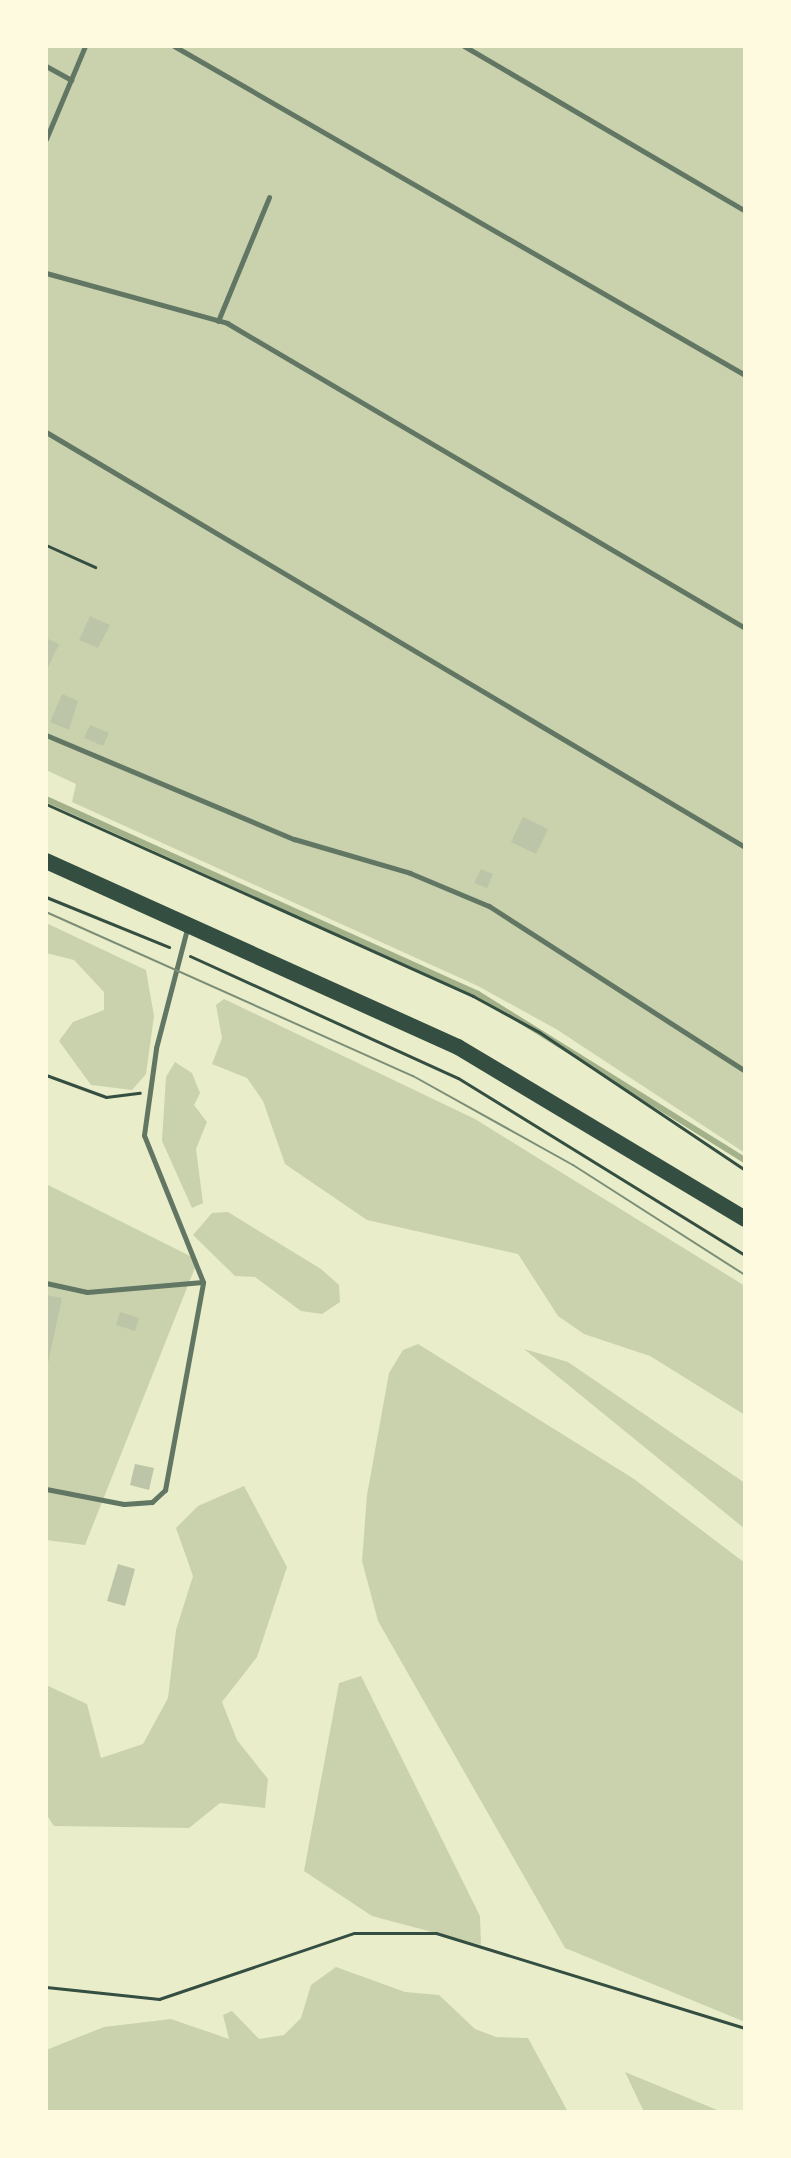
<!DOCTYPE html>
<style>
body{margin:0}
#map{position:relative;width:791px;height:2158px;overflow:hidden;background:#e9edc9;font-family:"PT Sans",sans-serif}
div>[style]{position:absolute}
[style*='--x']{left:calc(var(--x)*1px);top:calc(var(--y)*1px);width:calc(var(--w)*1px);rotate:calc(var(--a)*1deg)}
.green>*{inset:0;background:#cad2ad}
.stream>*{height:6px;margin:-3px;padding:0 3px;transform-origin:3px;border-radius:3px;background:#a3b18a}
.building>*{inset:0;background:#bcc5a7}
.path>*{height:3px;margin:-1.5px;padding:0 1.5px;transform-origin:1.5px;border-radius:1.5px;background:#344e41}
.service>*{height:5px;margin:-2.5px;padding:0 2.5px;transform-origin:2.5px;border-radius:2.5px;background:#617663}
.primary>*{height:16px;margin:-8px;padding:0 8px;transform-origin:8px;border-radius:8px;background:#344e41}
.tram>*{height:2px;margin:-1px;padding:0 1px;transform-origin:1px;border-radius:1px;background:#7c8e77}
span{translate:-50% -50%;white-space:nowrap;text-align:center;line-height:1.15;-webkit-text-stroke:8px #fefae0;paint-order:stroke}
.frame{position:absolute;inset:0;border:48px solid #fefae0;pointer-events:none}
</style>
<div id="map">
<div class="green">
<i style="clip-path:polygon(46px 46px,745px 46px,745px 1153px,556px 1029px,478px 986px,72px 802px,76px 784px,46px 770px)"></i>
<i style="clip-path:polygon(46px 923px,146px 970px,154px 1016px,146px 1074px,132px 1090px,91px 1085px,59px 1041px,73px 1022px,104px 1010px,104px 992px,74px 960px,46px 953px)"></i>
<i style="clip-path:polygon(224px 999px,475px 1119px,745px 1286px,745px 1415px,650px 1356px,584px 1334px,558px 1316px,518px 1254px,367px 1220px,285px 1164px,263px 1101px,247px 1078px,212px 1064px,222px 1038px,216px 1005px)"></i>
<i style="clip-path:polygon(175px 1062px,192px 1073px,200px 1093px,194px 1105px,207px 1122px,196px 1149px,203px 1203px,192px 1208px,162px 1141px,166px 1077px)"></i>
<i style="clip-path:polygon(46px 1184px,198px 1260px,85px 1545px,46px 1540px)"></i>
<i style="clip-path:polygon(228px 1212px,321px 1269px,339px 1285px,340px 1302px,322px 1314px,301px 1311px,255px 1277px,235px 1276px,193px 1235px,212px 1213px)"></i>
<i style="clip-path:polygon(418px 1344px,634px 1479px,745px 1563px,745px 2022px,565px 1948px,378px 1621px,362px 1561px,367px 1495px,389px 1373px,403px 1350px)"></i>
<i style="clip-path:polygon(524px 1349px,568px 1362px,745px 1483px,745px 1529px)"></i>
<i style="clip-path:polygon(244px 1486px,287px 1567px,257px 1657px,222px 1702px,237px 1740px,268px 1779px,265px 1808px,220px 1803px,189px 1828px,54px 1826px,46px 1814px,46px 1685px,87px 1704px,101px 1758px,143px 1744px,168px 1698px,176px 1630px,193px 1576px,176px 1528px,198px 1506px)"></i>
<i style="clip-path:polygon(361px 1676px,480px 1916px,481px 1945px,372px 1916px,304px 1871px,339px 1683px)"></i>
<i style="clip-path:polygon(336px 1967px,405px 1992px,439px 1995px,475px 2029px,496px 2037px,528px 2038px,568px 2112px,46px 2112px,46px 2050px,104px 2027px,171px 2019px,229px 2039px,223px 2015px,232px 2011px,259px 2039px,284px 2035px,301px 2018px,311px 1985px)"></i>
<i style="clip-path:polygon(625px 2072px,722px 2112px,644px 2112px)"></i>
</div>
<div class="stream">
<i style="--x:46;--y:799;--w:474;--a:24.3"></i>
<i style="--x:478;--y:994;--w:314;--a:31.9"></i>
</div>
<div class="building">
<i style="clip-path:polygon(90px 616px,110px 625px,98px 648px,79px 640px)"></i>
<i style="clip-path:polygon(46px 638px,59px 644px,46px 672px)"></i>
<i style="clip-path:polygon(62px 694px,78px 701px,69px 730px,50px 722px)"></i>
<i style="clip-path:polygon(90px 725px,109px 733px,103px 746px,84px 738px)"></i>
<i style="clip-path:polygon(523px 817px,548px 829px,536px 854px,511px 842px)"></i>
<i style="clip-path:polygon(481px 869px,493px 874px,487px 888px,474px 883px)"></i>
<i style="clip-path:polygon(46px 1295px,62px 1298px,47px 1368px,46px 1368px)"></i>
<i style="clip-path:polygon(120px 1312px,139px 1318px,135px 1331px,116px 1325px)"></i>
<i style="clip-path:polygon(135px 1464px,154px 1468px,149px 1490px,130px 1485px)"></i>
<i style="clip-path:polygon(118px 1564px,135px 1569px,125px 1606px,107px 1601px)"></i>
</div>
<div class="path">
<i style="--x:46;--y:545;--w:54;--a:24.2"></i>
<i style="--x:46;--y:804;--w:468;--a:24.2"></i>
<i style="--x:473;--y:996;--w:75;--a:28.6"></i>
<i style="--x:539;--y:1032;--w:248;--a:33.8"></i>
<i style="--x:46;--y:897;--w:133;--a:22.1"></i>
<i style="--x:190;--y:956;--w:294;--a:24.5"></i>
<i style="--x:458;--y:1078;--w:337;--a:31.7"></i>
<i style="--x:46;--y:1075;--w:64;--a:20.1"></i>
<i style="--x:106;--y:1097;--w:34;--a:-7"></i>
<i style="--x:46;--y:1987;--w:114;--a:6.1"></i>
<i style="--x:159;--y:1999;--w:206;--a:-18.7"></i>
<i style="--x:354;--y:1933;--w:82;--a:0"></i>
<i style="--x:436;--y:1933;--w:323;--a:17.1"></i>
</div>
<div class="service">
<i style="--x:174;--y:46;--w:659;--a:29.95"></i>
<i style="--x:464;--y:46;--w:326;--a:30.4"></i>
<i style="--x:46;--y:66;--w:29;--a:29"></i>
<i style="--x:46;--y:139;--w:101;--a:-67.2"></i>
<i style="--x:46;--y:273;--w:188;--a:15.4"></i>
<i style="--x:227;--y:323;--w:601;--a:30.49"></i>
<i style="--x:218;--y:321;--w:134;--a:-67.6"></i>
<i style="--x:46;--y:432;--w:813;--a:30.7"></i>
<i style="--x:46;--y:735;--w:269;--a:22.8"></i>
<i style="--x:294;--y:839;--w:121;--a:16.3"></i>
<i style="--x:410;--y:873;--w:86;--a:22.7"></i>
<i style="--x:489;--y:906;--w:305;--a:32.8"></i>
<i style="--x:46;--y:1283;--w:42;--a:12.4"></i>
<i style="--x:87;--y:1292;--w:116;--a:-4.9"></i>
<i style="--x:203;--y:1282;--w:158;--a:-111.9"></i>
<i style="--x:144;--y:1135;--w:88;--a:-82.1"></i>
<i style="--x:156;--y:1048;--w:123;--a:-75.4"></i>
<i style="--x:46;--y:1489;--w:79;--a:10.9"></i>
<i style="--x:124;--y:1504;--w:28;--a:-4"></i>
<i style="--x:152;--y:1502;--w:18;--a:-43"></i>
<i style="--x:165;--y:1490;--w:211;--a:-79.6"></i>
</div>
<div class="primary">
<i style="--x:46;--y:861;--w:452;--a:24.3"></i>
<i style="--x:458;--y:1047;--w:335;--a:30.9"></i>
</div>
<div class="tram">
<i style="--x:46;--y:912;--w:402;--a:24.1"></i>
<i style="--x:413;--y:1076;--w:183;--a:29.1"></i>
<i style="--x:573;--y:1165;--w:204;--a:32.6"></i>
</div>
<div class="frame"></div>
</div>
